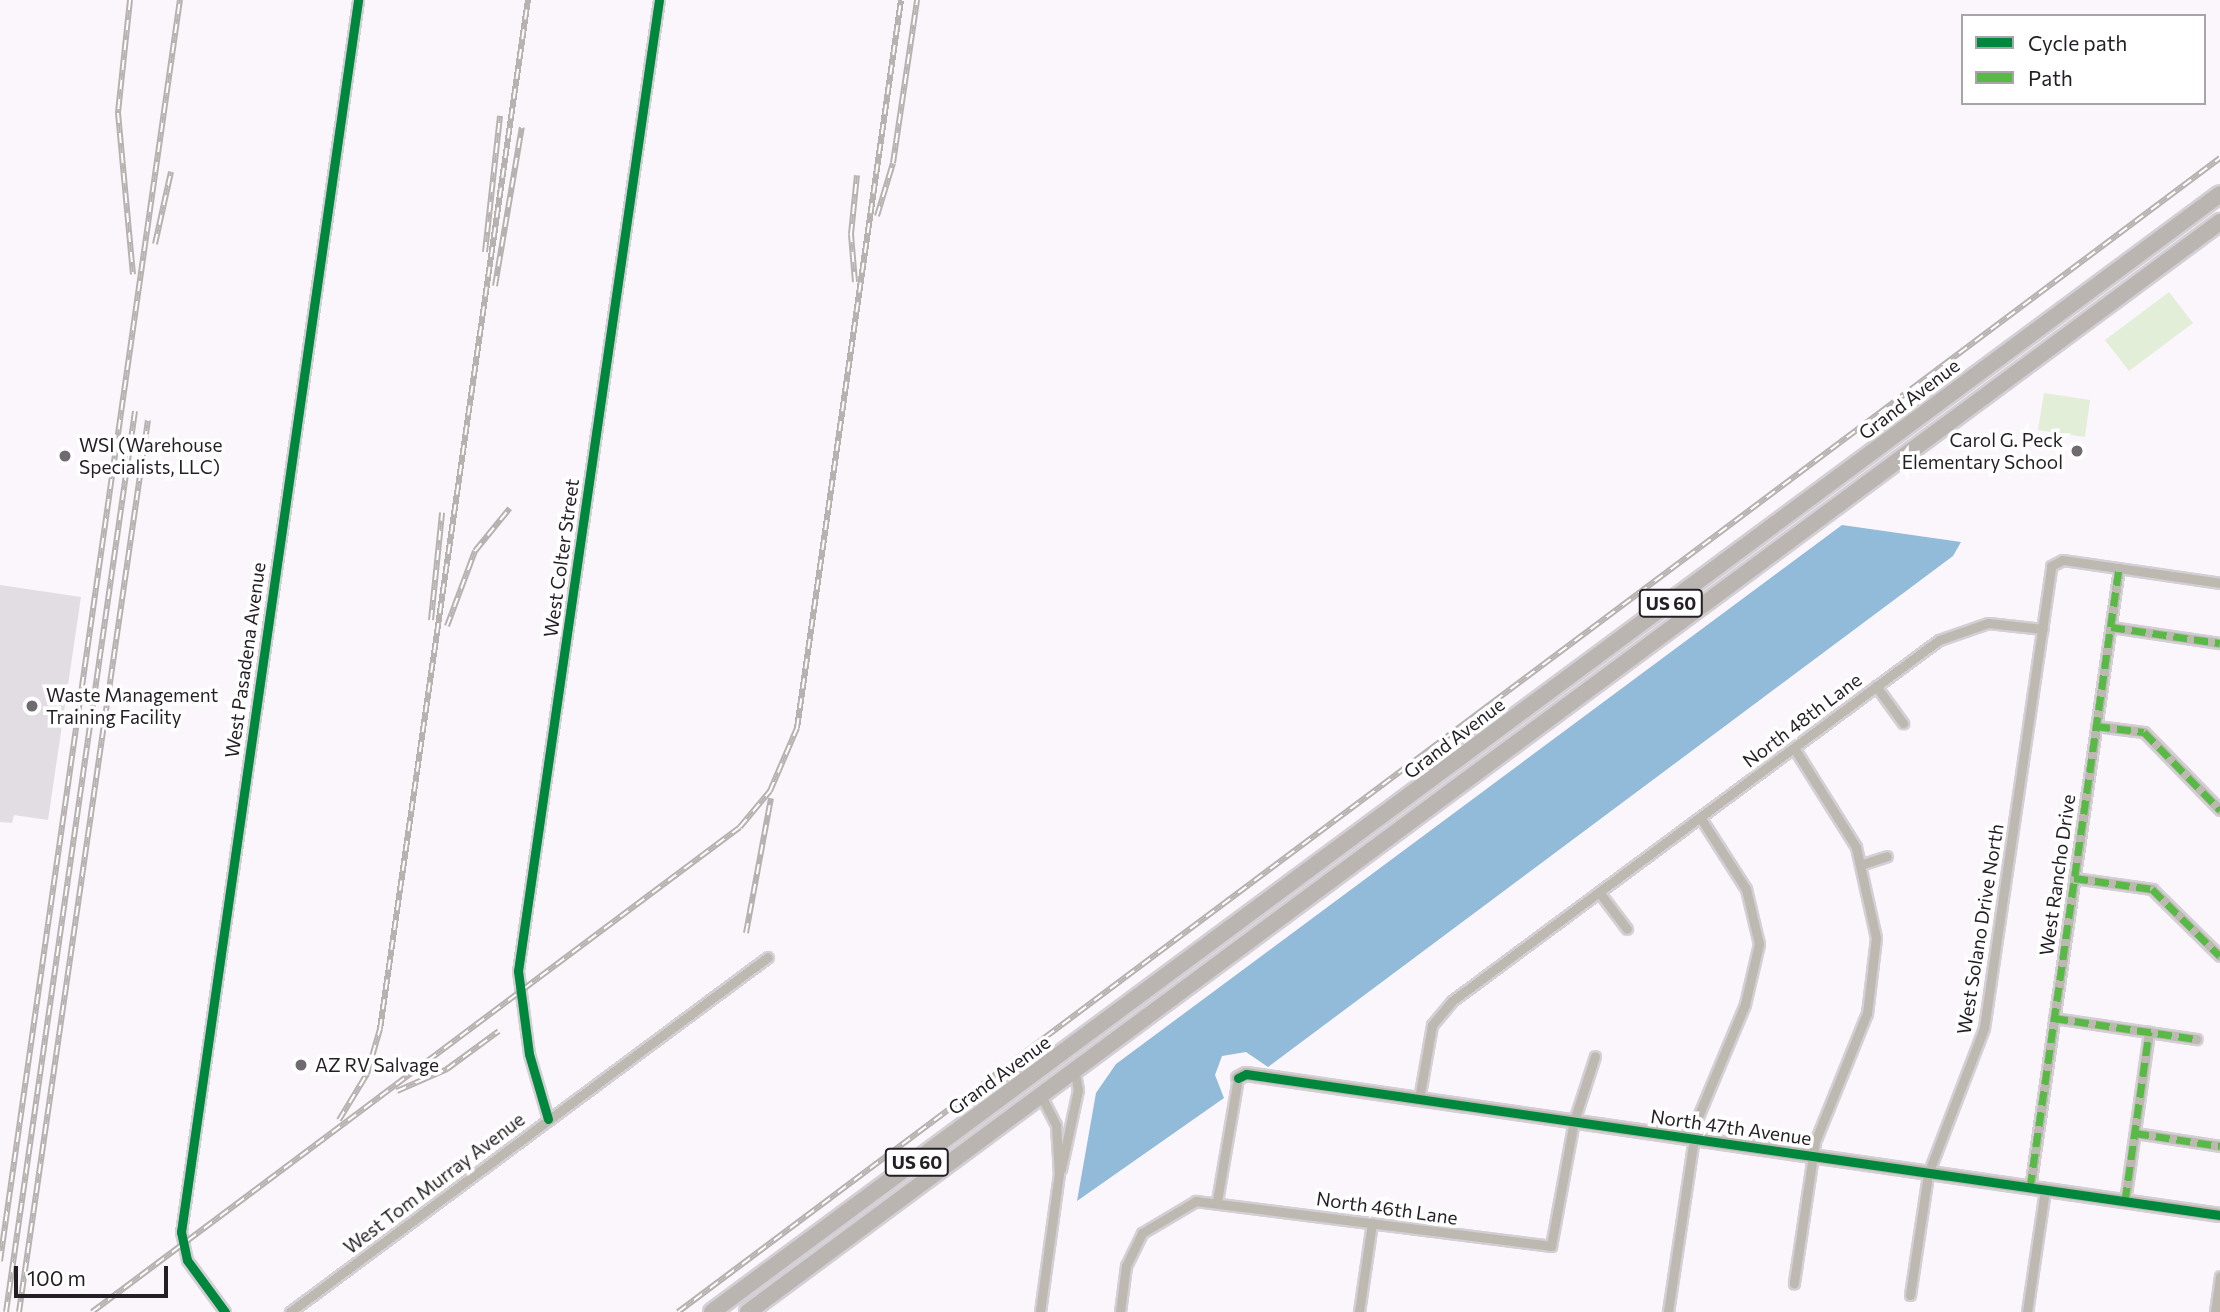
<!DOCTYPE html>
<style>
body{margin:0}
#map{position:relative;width:2220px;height:1312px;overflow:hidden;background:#fbf5fc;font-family:Commissioner,sans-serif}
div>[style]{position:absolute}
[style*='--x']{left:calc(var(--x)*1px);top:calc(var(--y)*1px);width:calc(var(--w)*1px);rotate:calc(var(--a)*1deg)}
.green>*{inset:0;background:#e3eed8}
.water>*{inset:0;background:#91bbd8}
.building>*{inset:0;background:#e2dde3}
.roads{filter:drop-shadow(2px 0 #d3cfd4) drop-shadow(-2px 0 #d3cfd4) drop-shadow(0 2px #d3cfd4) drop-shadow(0 -2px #d3cfd4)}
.minor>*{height:9px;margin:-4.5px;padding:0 4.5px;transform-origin:4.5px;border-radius:4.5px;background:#bdb8b0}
.tertiary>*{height:12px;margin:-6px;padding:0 6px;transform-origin:6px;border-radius:6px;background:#bdb8b0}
.trunk>*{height:16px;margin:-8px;padding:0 8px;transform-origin:8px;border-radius:8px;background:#bab5b0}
.rail>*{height:6px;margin-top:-3px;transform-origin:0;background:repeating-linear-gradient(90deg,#fff 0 10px,#b7b2b0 0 20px);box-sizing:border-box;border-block:2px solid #b7b2b0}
.quiet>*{height:7px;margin-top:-3.5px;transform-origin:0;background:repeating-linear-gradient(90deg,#58b947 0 14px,transparent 0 21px)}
.cycleway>*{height:9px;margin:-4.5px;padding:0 4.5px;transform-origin:4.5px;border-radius:4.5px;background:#00873e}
.dots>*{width:19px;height:19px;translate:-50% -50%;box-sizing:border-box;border:4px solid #fff;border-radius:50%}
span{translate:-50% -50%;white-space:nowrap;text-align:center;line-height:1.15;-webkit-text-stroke:7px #fff;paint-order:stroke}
.shield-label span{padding:2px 5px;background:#fff;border:2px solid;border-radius:5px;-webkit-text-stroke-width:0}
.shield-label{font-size:18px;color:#241f25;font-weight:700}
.street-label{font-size:19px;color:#241f25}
.poi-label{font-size:19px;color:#241f25}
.right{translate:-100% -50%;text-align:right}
.left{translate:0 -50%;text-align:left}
.legend{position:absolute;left:1961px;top:14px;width:245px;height:91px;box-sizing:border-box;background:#fff;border:2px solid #a7a5a8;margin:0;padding:9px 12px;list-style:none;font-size:21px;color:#241f25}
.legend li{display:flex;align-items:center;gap:14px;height:35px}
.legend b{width:35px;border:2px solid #a7a5a8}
.scale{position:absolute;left:14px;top:1266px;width:154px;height:32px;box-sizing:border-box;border:4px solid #241f25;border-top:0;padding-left:9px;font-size:21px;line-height:24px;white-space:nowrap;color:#241f25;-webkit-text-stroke:5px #fff;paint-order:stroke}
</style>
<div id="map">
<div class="green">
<i style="clip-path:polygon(2169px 292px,2193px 323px,2129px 371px,2105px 340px)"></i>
<i style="clip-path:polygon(2044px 393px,2090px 400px,2085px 437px,2038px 430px)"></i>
</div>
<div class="water">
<i style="clip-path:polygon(1842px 525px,1961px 542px,1953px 556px,1268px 1067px,1246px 1052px,1222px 1056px,1215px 1075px,1224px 1098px,1077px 1201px,1096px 1093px,1116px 1064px)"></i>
</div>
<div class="building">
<i style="clip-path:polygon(0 585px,81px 597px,48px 820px,14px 815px,12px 823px,0 822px)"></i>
</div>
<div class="roads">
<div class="minor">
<i style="--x:2111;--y:627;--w:110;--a:8.4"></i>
<i style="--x:1876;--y:686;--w:46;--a:53.9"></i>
<i style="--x:2096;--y:726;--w:48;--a:7.1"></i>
<i style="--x:2144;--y:732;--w:109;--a:45.7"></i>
<i style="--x:1794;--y:748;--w:117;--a:57.9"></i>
<i style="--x:1856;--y:847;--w:93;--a:77.6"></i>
<i style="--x:1876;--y:938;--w:76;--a:96.8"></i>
<i style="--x:1867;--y:1013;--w:139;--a:112"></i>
<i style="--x:1815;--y:1142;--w:143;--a:98.5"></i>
<i style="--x:1863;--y:864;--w:25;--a:-18"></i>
<i style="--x:2074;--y:878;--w:79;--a:8"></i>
<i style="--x:2152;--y:889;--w:95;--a:44.6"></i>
<i style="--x:1599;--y:892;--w:46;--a:52.9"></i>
<i style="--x:2054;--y:1018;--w:144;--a:8.4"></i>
<i style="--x:1419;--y:1099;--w:75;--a:-80"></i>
<i style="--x:1432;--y:1025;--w:31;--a:-50"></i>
<i style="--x:1452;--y:1001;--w:606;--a:-36.55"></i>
<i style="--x:1939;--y:640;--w:52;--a:-19.1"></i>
<i style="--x:1988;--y:623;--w:55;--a:6.2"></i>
<i style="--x:548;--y:1119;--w:68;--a:-106.3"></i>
<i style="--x:529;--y:1054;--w:84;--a:-97.5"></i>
<i style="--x:518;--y:971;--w:981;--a:-81.74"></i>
<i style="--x:2135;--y:1133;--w:86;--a:8.7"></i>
<i style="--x:1061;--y:1169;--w:81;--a:-77.9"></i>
<i style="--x:1078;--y:1090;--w:17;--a:-100"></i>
<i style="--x:2030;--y:1188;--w:626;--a:-81.83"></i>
<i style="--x:1217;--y:1201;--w:125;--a:-80.3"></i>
<i style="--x:2125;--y:1201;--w:171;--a:-81.9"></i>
<i style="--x:1910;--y:1295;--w:122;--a:-81.5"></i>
<i style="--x:1928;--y:1174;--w:156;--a:-69"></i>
<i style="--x:1984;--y:1028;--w:467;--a:-81.7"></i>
<i style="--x:2051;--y:566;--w:13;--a:-27"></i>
<i style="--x:2063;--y:560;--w:159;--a:8.3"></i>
<i style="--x:225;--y:1312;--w:64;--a:-126.2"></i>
<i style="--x:187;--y:1260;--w:29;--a:-102"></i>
<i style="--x:181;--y:1232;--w:1245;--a:-81.82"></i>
<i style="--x:290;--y:1312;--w:595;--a:-36.6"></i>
<i style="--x:1040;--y:1312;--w:139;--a:-82.2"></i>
<i style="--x:1059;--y:1174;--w:49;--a:-93.5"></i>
<i style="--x:1056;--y:1125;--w:31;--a:-117"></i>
<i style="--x:1120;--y:1312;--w:46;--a:-82.6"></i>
<i style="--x:1126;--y:1266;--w:37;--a:-64"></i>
<i style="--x:1142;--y:1233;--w:63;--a:-30.7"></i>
<i style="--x:1196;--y:1201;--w:358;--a:7.2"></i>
<i style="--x:1551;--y:1246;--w:127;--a:-79.6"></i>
<i style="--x:1574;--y:1121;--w:68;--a:-72.1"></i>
<i style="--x:1359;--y:1312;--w:90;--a:-81.7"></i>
<i style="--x:1668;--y:1312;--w:195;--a:-81.5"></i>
<i style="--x:1697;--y:1119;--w:125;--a:-67.3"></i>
<i style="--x:1745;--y:1004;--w:62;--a:-76.9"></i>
<i style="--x:1759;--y:944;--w:57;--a:-103.3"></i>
<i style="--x:1746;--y:889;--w:85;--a:-122.6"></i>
<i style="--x:2027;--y:1312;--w:123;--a:-81.6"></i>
<i style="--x:2215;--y:1312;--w:36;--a:-82"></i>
</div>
<div class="tertiary">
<i style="--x:1238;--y:1078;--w:9;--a:-27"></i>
<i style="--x:1246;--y:1074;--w:984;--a:8.24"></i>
</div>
<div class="trunk">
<i style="--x:712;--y:1312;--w:1877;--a:-36.55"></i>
<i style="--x:748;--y:1312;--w:1832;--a:-36.52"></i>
</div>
</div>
<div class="rail">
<i style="--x:130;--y:0;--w:114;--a:96.1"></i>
<i style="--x:118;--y:113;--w:162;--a:84.7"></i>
<i style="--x:877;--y:216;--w:55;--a:-73.2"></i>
<i style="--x:893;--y:163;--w:165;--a:-81.6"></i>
<i style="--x:155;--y:244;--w:74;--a:-77.5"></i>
<i style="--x:485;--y:252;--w:137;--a:-83.7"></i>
<i style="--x:855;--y:282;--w:48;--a:-94.8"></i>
<i style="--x:851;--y:234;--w:59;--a:-84.2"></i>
<i style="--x:495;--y:286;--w:161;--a:-80.4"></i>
<i style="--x:431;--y:620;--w:108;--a:-84.1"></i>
<i style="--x:447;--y:626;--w:80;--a:-69.5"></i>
<i style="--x:475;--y:551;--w:55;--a:-50.9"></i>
<i style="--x:746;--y:933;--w:137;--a:-79.5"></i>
<i style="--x:397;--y:1091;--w:55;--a:-23.7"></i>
<i style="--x:447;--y:1069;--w:64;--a:-36.2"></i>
<i style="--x:339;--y:1120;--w:54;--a:-58.7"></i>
<i style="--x:367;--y:1074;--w:47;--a:-73.9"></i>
<i style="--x:380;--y:1029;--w:1040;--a:-81.82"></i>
<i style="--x:0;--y:1261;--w:1274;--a:-81.88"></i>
<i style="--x:6;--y:1312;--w:910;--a:-81.85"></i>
<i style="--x:19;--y:1312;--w:901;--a:-81.77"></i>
<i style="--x:92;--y:1312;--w:809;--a:-36.81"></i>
<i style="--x:740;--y:827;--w:47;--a:-50.2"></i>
<i style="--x:770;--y:791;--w:69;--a:-66.8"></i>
<i style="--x:797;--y:728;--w:735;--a:-81.87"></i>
<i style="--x:678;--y:1312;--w:1926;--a:-36.81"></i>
</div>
<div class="quiet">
<i style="--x:2111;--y:627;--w:110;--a:8.4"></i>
<i style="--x:2096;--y:726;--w:48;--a:7.1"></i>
<i style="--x:2144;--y:732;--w:109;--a:45.7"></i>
<i style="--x:2074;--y:878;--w:79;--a:8"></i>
<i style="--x:2152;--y:889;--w:95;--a:44.6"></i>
<i style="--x:2054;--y:1018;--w:144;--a:8.4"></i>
<i style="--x:2135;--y:1133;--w:86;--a:8.7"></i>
<i style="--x:2030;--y:1188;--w:626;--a:-81.83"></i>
<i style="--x:2125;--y:1201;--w:171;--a:-81.9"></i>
</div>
<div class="cycleway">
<i style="--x:1238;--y:1078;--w:9;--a:-27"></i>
<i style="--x:1246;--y:1074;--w:984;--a:8.24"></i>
<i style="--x:548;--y:1119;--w:68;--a:-106.3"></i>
<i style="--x:529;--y:1054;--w:84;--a:-97.5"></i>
<i style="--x:518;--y:971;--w:981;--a:-81.74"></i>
<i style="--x:225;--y:1312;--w:64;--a:-126.2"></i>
<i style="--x:187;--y:1260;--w:29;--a:-102"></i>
<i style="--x:181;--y:1232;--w:1245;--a:-81.82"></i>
</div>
<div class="dots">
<i style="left:2077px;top:451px;background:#6f6a70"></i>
<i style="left:65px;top:456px;background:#6f6a70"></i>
<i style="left:32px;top:706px;background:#6f6a70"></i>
<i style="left:301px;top:1065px;background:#6f6a70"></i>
</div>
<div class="shield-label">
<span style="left:1671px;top:603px">US 60</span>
<span style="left:917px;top:1162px">US 60</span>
</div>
<div class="street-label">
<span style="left:1909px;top:399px;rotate:-37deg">Grand Avenue</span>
<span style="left:561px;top:558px;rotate:-82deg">West Colter Street</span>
<span style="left:245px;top:660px;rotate:-82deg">West Pasadena Avenue</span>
<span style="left:1802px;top:720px;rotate:-37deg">North 48th Lane</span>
<span style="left:1454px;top:738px;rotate:-37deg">Grand Avenue</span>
<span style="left:2057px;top:875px;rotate:-82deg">West Rancho Drive</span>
<span style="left:1980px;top:929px;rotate:-81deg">West Solano Drive North</span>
<span style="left:999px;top:1075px;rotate:-36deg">Grand Avenue</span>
<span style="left:1731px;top:1127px;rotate:8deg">North 47th Avenue</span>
<span style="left:434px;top:1183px;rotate:-37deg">West Tom Murray Avenue</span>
<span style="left:1387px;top:1208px;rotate:8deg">North 46th Lane</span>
</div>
<div class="poi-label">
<span class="right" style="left:2063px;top:451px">Carol G. Peck<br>Elementary School</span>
<span class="left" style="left:79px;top:456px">WSI (Warehouse<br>Specialists, LLC)</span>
<span class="left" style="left:46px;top:706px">Waste Management<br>Training Facility</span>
<span class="left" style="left:315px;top:1065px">AZ RV Salvage</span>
</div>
<ul class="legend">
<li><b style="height:9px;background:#00873e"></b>Cycle path</li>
<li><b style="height:9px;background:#58b947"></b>Path</li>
</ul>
<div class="scale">100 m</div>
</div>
